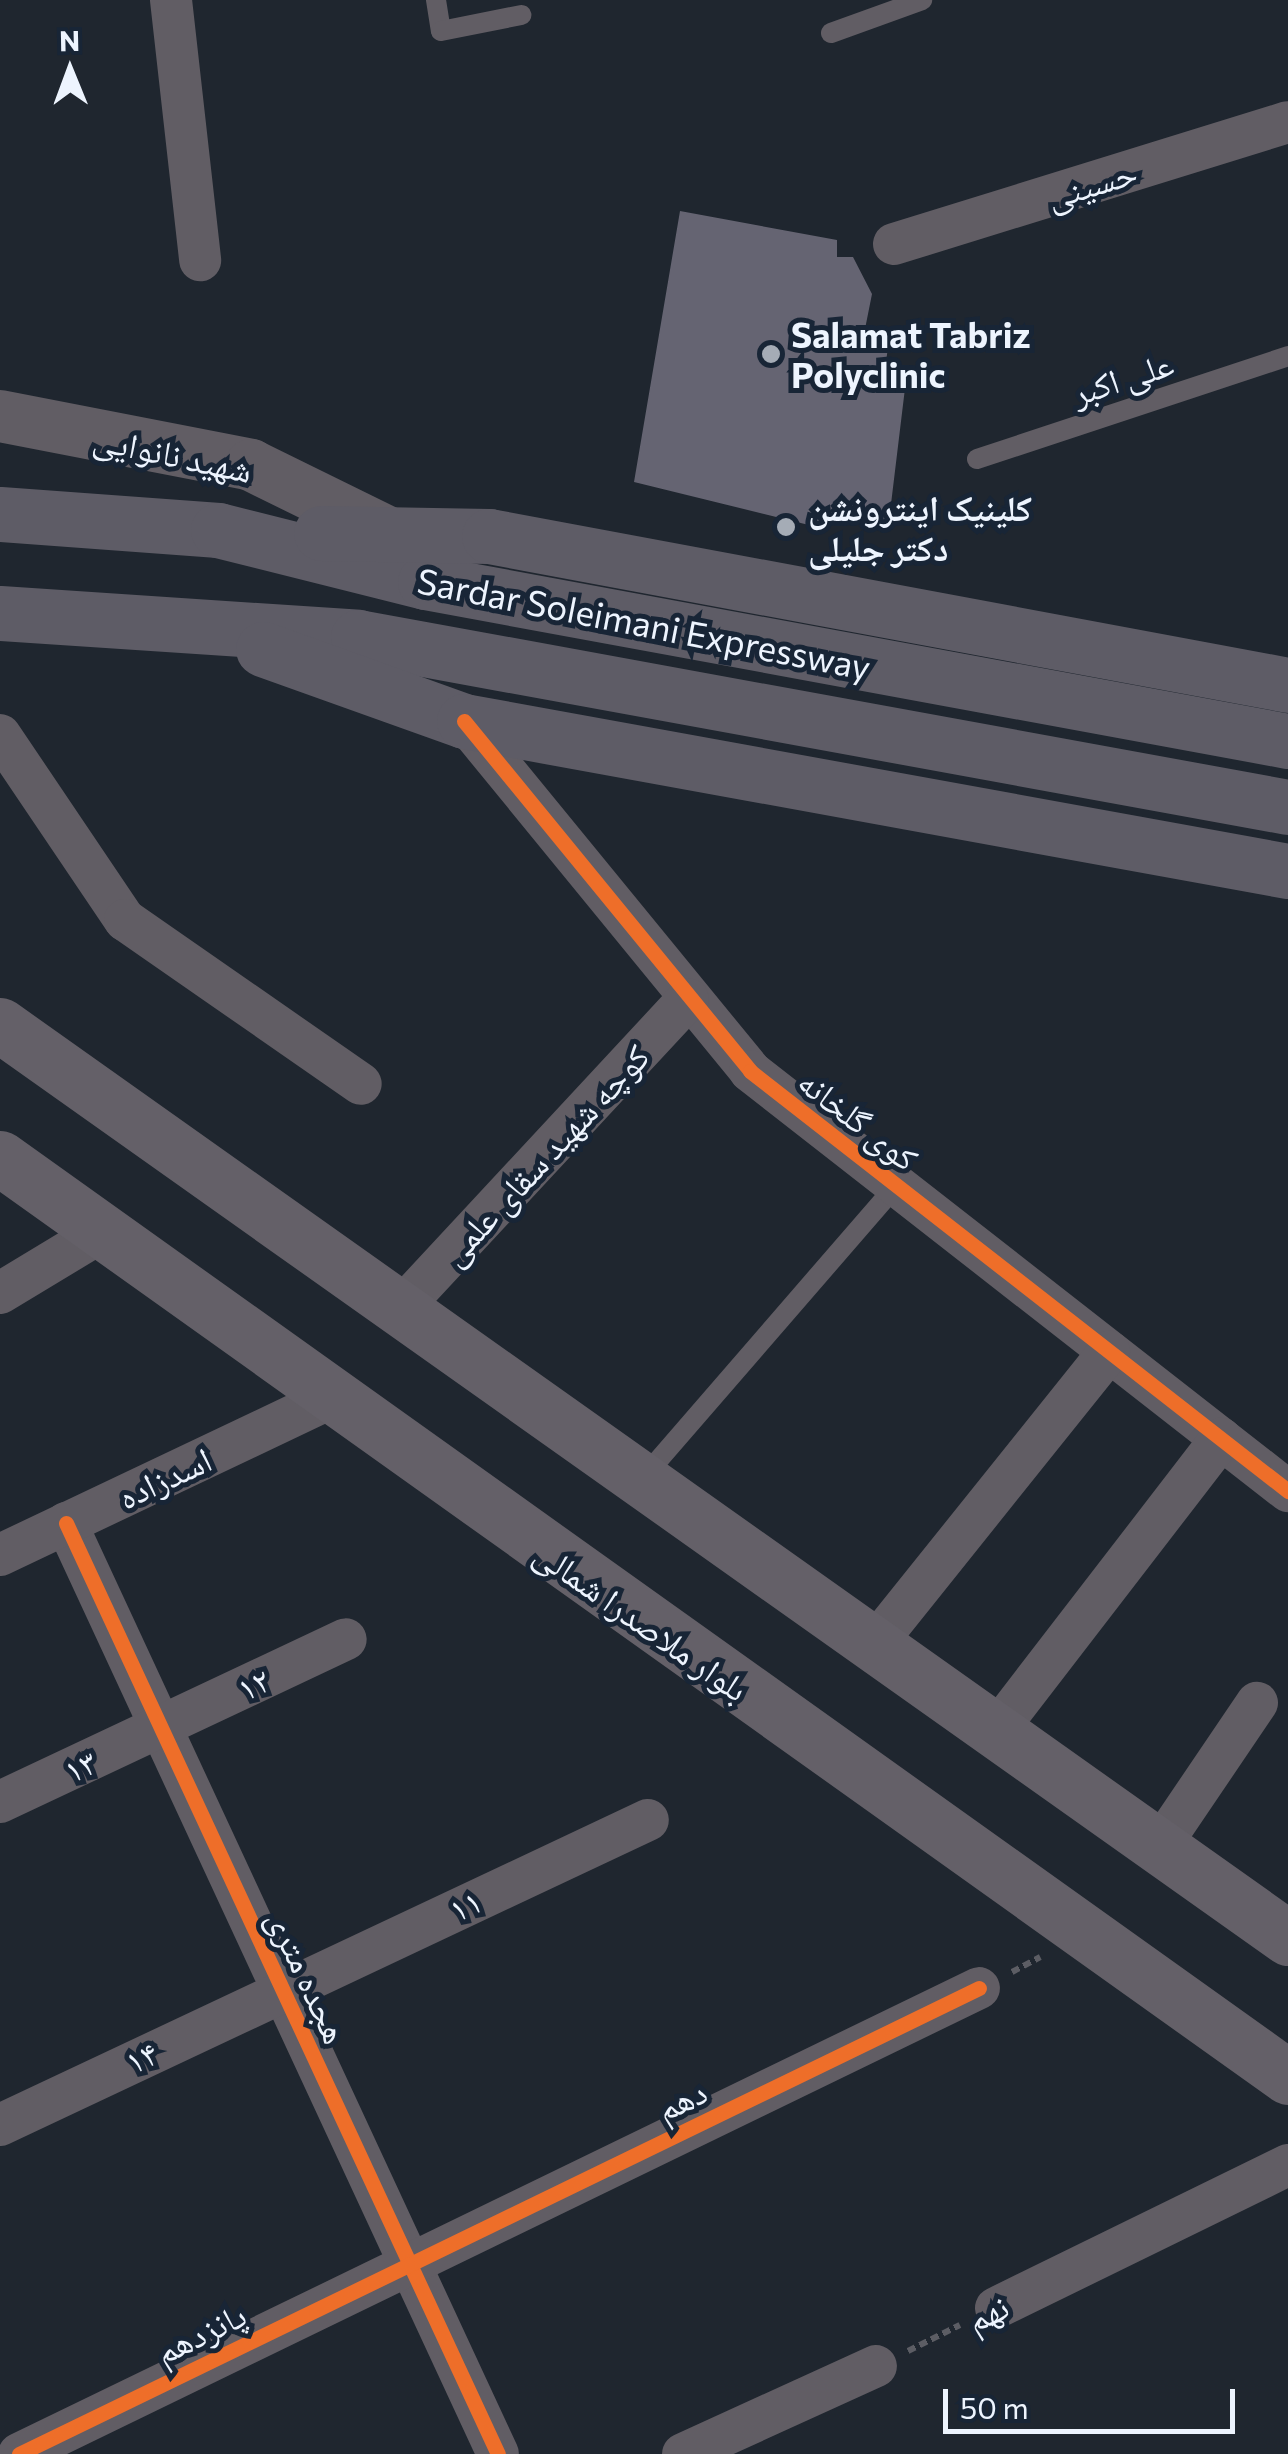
<!DOCTYPE html>
<meta charset="utf-8">
<style>
body{margin:0}
#map{position:relative;width:1288px;height:2454px;overflow:hidden;background:#1f262f;font-family:Commissioner,"Noto Naskh Arabic",sans-serif}
div>[style]{position:absolute}
[style*='--x']{left:calc(var(--x)*1px);top:calc(var(--y)*1px);width:calc(var(--w)*1px);rotate:calc(var(--a)*1deg)}
.building>*{inset:0;background:#656472}
.path>*{height:6px;margin-top:-3px;transform-origin:0;background:repeating-linear-gradient(90deg,#5c5d64 0 8px,transparent 0 13px)}
.service>*{height:20px;margin:-10px;padding:0 10px;transform-origin:10px;border-radius:10px;background:#615d64}
.minor>*{height:42px;margin:-21px;padding:0 21px;transform-origin:21px;border-radius:21px;background:#615d64}
.tertiary>*{height:52px;margin:-26px;padding:0 26px;transform-origin:26px;border-radius:26px;background:#615d64}
.secondary>*{height:55px;margin:-27.5px;padding:0 27.5px;transform-origin:27.5px;border-radius:27.5px;background:#646068}
.trunk>*{height:55px;margin:-27.5px;padding:0 27.5px;transform-origin:27.5px;border-radius:27.5px;background:#5e5c66}
.cycleway>*{height:15px;margin:-7.5px;padding:0 7.5px;transform-origin:7.5px;border-radius:7.5px;background:#ee6e29}
.dots>*{width:28px;height:28px;translate:-50% -50%;box-sizing:border-box;border:5px solid #182536;border-radius:50%}
span{translate:-50% -50%;white-space:nowrap;text-align:center;line-height:1.15;-webkit-text-stroke:10px #182536;paint-order:stroke}
.street-label{font-size:35px;color:#edf4fe}
.poi-label{font-size:35px;color:#edf4fe;font-weight:700}
.left{translate:0 -50%;text-align:left}
.north{position:absolute;left:20px;top:20px;width:100px;height:100px;-webkit-text-stroke:8px #182536;paint-order:stroke;rotate:359deg;font-size:28px;font-weight:700;line-height:40px;text-align:center;color:#edf4fe}
.north::after{content:'';display:block;margin:auto;width:35px;height:45px;background:#edf4fe;clip-path:polygon(50% 0,100% 100%,50% 72%,0 100%)}
.scale{position:absolute;left:943px;top:2389px;width:292px;height:45px;box-sizing:border-box;border:5px solid #edf4fe;border-top:0;padding-left:12px;font-size:30px;line-height:35px;white-space:nowrap;color:#edf4fe;-webkit-text-stroke:8px #182536;paint-order:stroke}
</style>
<div id="map">
<div class="building">
<i style="clip-path:polygon(680px 211px,837px 240px,837px 257px,853px 257px,872px 294px,865px 329px,890px 332px,884px 377px,906px 380px,888px 529px,821px 516px,817px 527px,634px 482px)"></i>
</div>
<div class="path">
<i style="--x:1012;--y:1972;--w:32;--a:-28"></i>
<i style="--x:908;--y:2351;--w:58;--a:-26.6"></i>
</div>
<div class="service">
<i style="--x:436;--y:0;--w:31;--a:81"></i>
<i style="--x:441;--y:31;--w:82;--a:-11.3"></i>
<i style="--x:831;--y:33;--w:97;--a:-19.9"></i>
<i style="--x:977;--y:459;--w:328;--a:-18.3"></i>
<i style="--x:642;--y:1479;--w:388;--a:-49.1"></i>
</div>
<div class="minor">
<i style="--x:171;--y:0;--w:262;--a:83.6"></i>
<i style="--x:894;--y:244;--w:412;--a:-17.2"></i>
<i style="--x:464;--y:721;--w:452;--a:50.7"></i>
<i style="--x:750;--y:1071;--w:683;--a:37.98"></i>
<i style="--x:0;--y:735;--w:223;--a:56"></i>
<i style="--x:125;--y:920;--w:287;--a:34.8"></i>
<i style="--x:0;--y:1293;--w:118;--a:-31.1"></i>
<i style="--x:400;--y:1309;--w:423;--a:-47.1"></i>
<i style="--x:66;--y:1523;--w:1026;--a:65.11"></i>
<i style="--x:0;--y:1555;--w:363;--a:-25.4"></i>
<i style="--x:874;--y:1645;--w:376;--a:-51.3"></i>
<i style="--x:996;--y:1731;--w:369;--a:-52.4"></i>
<i style="--x:0;--y:1802;--w:382;--a:-25.2"></i>
<i style="--x:1160;--y:1846;--w:173;--a:-55.9"></i>
<i style="--x:0;--y:2125;--w:716;--a:-25.21"></i>
<i style="--x:996;--y:2308;--w:325;--a:-26.1"></i>
<i style="--x:19;--y:2454;--w:1067;--a:-25.89"></i>
<i style="--x:683;--y:2454;--w:212;--a:-24.5"></i>
</div>
<div class="tertiary">
<i style="--x:0;--y:416;--w:256;--a:11"></i>
<i style="--x:251;--y:465;--w:158;--a:26.2"></i>
</div>
<div class="secondary">
<i style="--x:0;--y:1025;--w:1579;--a:35.33"></i>
<i style="--x:0;--y:1158;--w:1582;--a:35.51"></i>
</div>
<div class="trunk">
<i style="--x:0;--y:514;--w:219;--a:4.2"></i>
<i style="--x:218;--y:530;--w:213;--a:14.1"></i>
<i style="--x:425;--y:582;--w:878;--a:10.44"></i>
<i style="--x:321;--y:533;--w:168;--a:1"></i>
<i style="--x:489;--y:536;--w:813;--a:10.56"></i>
<i style="--x:0;--y:613;--w:359;--a:3.8"></i>
<i style="--x:358;--y:637;--w:945;--a:10.36"></i>
<i style="--x:263;--y:649;--w:214;--a:19.7"></i>
<i style="--x:464;--y:721;--w:838;--a:10.32"></i>
</div>
<div class="cycleway">
<i style="--x:464;--y:721;--w:452;--a:50.7"></i>
<i style="--x:750;--y:1071;--w:683;--a:37.98"></i>
<i style="--x:66;--y:1523;--w:1026;--a:65.11"></i>
<i style="--x:19;--y:2454;--w:1067;--a:-25.89"></i>
</div>
<div class="dots">
<i style="left:771px;top:354px;background:#a5acb6"></i>
<i style="left:786px;top:527px;background:#a5acb6"></i>
</div>
<div class="street-label">
<span style="left:1091px;top:183px;rotate:-17deg">حسینی</span>
<span style="left:1122px;top:377px;rotate:-18deg">علی اکبر</span>
<span style="left:173px;top:453px;rotate:12deg">شهید نانوایی</span>
<span style="left:644px;top:623px;rotate:11deg">Sardar Soleimani Expressway</span>
<span style="left:859px;top:1119px;rotate:38deg">کوی گلخانه</span>
<span style="left:544px;top:1154px;rotate:-47deg">کوچه شهید سقای علمی</span>
<span style="left:164px;top:1477px;rotate:-25deg">اسدزاده</span>
<span style="left:642px;top:1620px;rotate:35deg">بلوار ملاصدرا شمالی</span>
<span style="left:253px;top:1683px;rotate:-26deg">۱۲</span>
<span style="left:80px;top:1765px;rotate:-25deg">۱۳</span>
<span style="left:465px;top:1904px;rotate:-25deg">۱۱</span>
<span style="left:309px;top:1976px;rotate:65deg">هجده متری</span>
<span style="left:141px;top:2056px;rotate:-26deg">۱۴</span>
<span style="left:681px;top:2099px;rotate:-26deg">دهم</span>
<span style="left:987px;top:2312px;rotate:-26deg">نهم</span>
<span style="left:200px;top:2332px;rotate:-26deg">پانزدهم</span>
</div>
<div class="poi-label">
<span class="left" style="left:791px;top:354px">Salamat Tabriz<br>Polyclinic</span>
<span class="left" style="left:808px;top:527px">کلینیک اینترونشن<br>دکتر جلیلی</span>
</div>
<div class="north">N</div>
<div class="scale">50 m</div>
</div>
